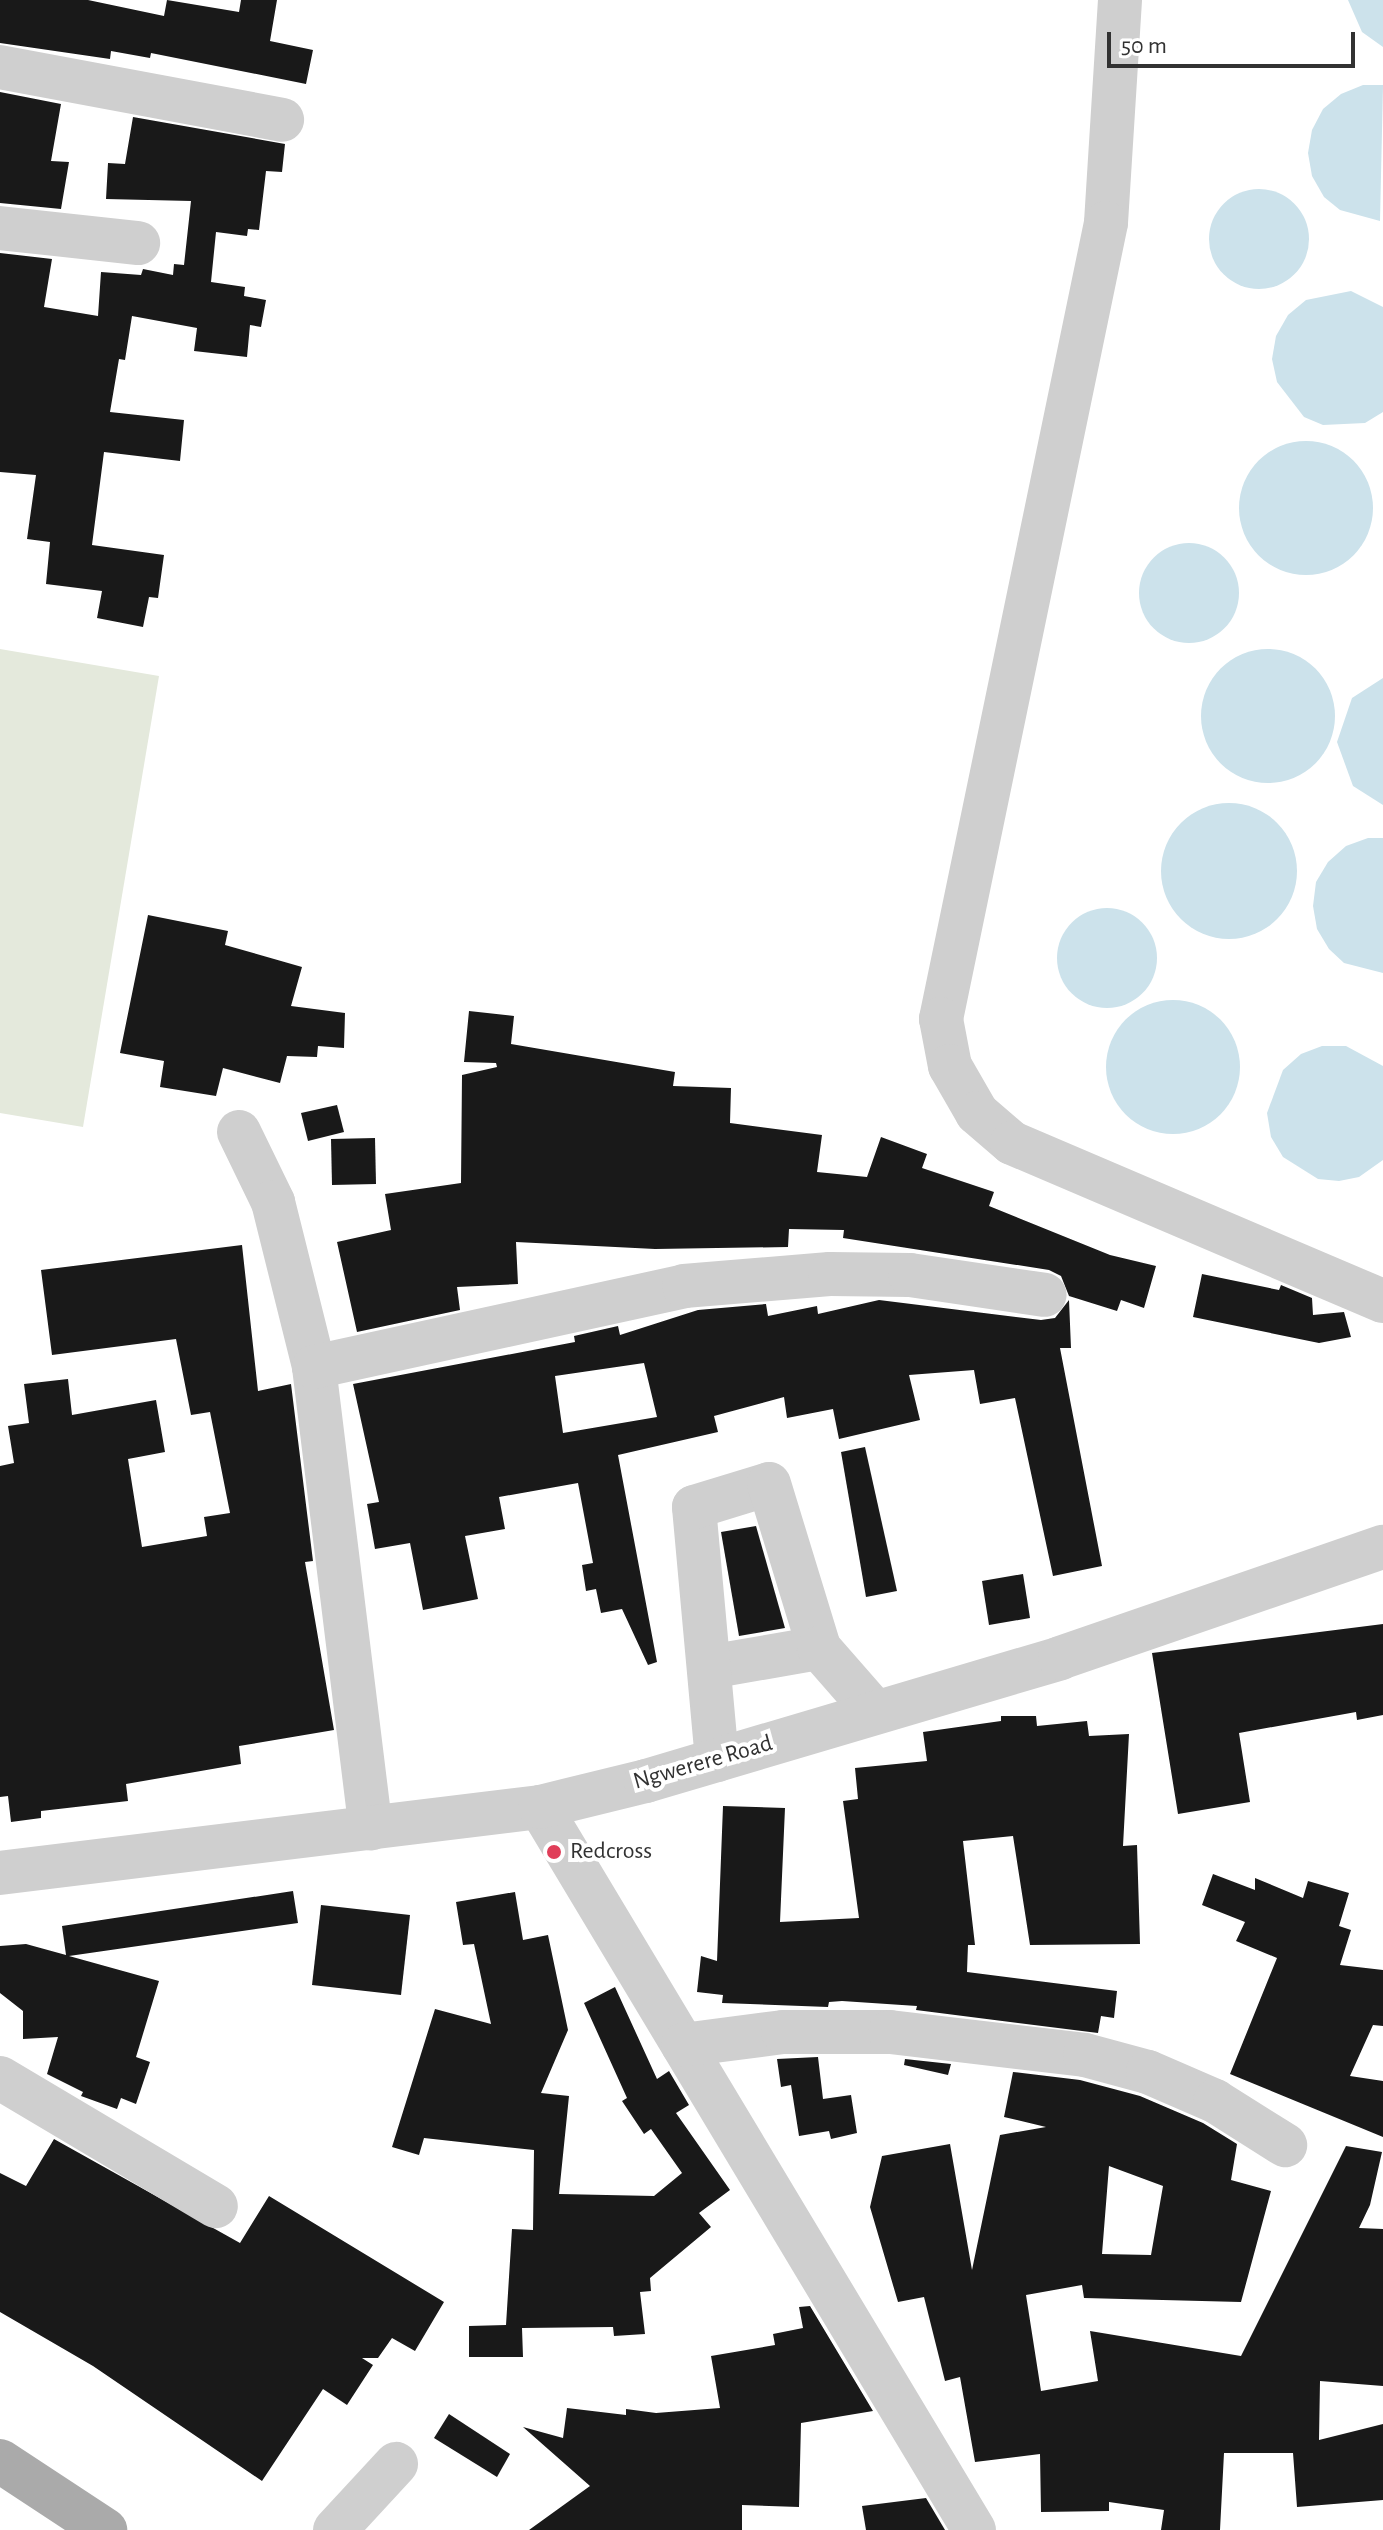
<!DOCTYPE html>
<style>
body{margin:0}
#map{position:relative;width:1383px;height:2530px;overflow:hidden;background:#fff;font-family:"Alegreya Sans",sans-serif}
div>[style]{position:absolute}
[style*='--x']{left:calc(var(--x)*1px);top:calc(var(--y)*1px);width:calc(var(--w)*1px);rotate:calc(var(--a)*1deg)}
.green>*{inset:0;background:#e4e9dc}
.water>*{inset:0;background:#cce2eb}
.round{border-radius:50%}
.building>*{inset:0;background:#191919}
.minor>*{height:44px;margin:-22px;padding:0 22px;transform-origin:22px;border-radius:22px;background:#cfcfcf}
.major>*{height:44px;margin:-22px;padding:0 22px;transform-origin:22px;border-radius:22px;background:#aaa}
.dots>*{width:22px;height:22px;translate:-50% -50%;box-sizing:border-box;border:4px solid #fff;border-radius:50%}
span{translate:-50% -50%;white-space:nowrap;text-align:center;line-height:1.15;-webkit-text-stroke:8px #fff;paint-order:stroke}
.street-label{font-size:24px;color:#323232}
.poi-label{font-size:24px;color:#323232}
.left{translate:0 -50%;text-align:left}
.scale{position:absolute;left:1107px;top:32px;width:248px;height:36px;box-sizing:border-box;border:4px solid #323232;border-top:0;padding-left:10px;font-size:24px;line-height:28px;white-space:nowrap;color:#323232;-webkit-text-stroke:6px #fff;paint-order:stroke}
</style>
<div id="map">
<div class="green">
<i style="clip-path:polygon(0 649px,159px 676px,83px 1127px,0 1113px)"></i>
</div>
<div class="water">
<i style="clip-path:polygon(1348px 0,1383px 0,1383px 47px,1362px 32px)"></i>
<i style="clip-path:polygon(1363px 85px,1383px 85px,1380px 221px,1340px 210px,1324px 197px,1312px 176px,1308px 153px,1312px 130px,1323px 109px,1341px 94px)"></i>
<i class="round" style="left:1209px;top:189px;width:100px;height:100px"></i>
<i style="clip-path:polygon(1351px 291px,1383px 307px,1383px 412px,1365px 423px,1323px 425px,1304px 417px,1277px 382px,1272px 359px,1276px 336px,1288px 315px,1306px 300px)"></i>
<i class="round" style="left:1239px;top:441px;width:134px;height:134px"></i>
<i class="round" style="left:1139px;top:543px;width:100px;height:100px"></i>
<i class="round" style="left:1201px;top:649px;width:134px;height:134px"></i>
<i style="clip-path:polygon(1383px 678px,1383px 805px,1353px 786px,1337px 742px,1352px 698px)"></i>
<i class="round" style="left:1161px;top:803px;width:136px;height:136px"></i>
<i style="clip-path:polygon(1368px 838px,1383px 838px,1383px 973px,1344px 963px,1329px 949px,1317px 929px,1313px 906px,1316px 882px,1328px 862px,1346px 846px)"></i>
<i class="round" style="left:1057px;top:908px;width:100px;height:100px"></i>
<i class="round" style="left:1106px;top:1000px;width:134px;height:134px"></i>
<i style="clip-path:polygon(1322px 1046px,1346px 1046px,1383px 1066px,1383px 1160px,1359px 1177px,1339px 1181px,1318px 1179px,1283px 1157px,1271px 1137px,1267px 1113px,1283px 1070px,1301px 1054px)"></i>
</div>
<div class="building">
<i style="clip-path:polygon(0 0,88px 0,164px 16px,167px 0,239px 12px,241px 0,277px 0,270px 41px,313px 50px,306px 84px,151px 53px,150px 58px,111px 51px,110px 59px,0 43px)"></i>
<i style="clip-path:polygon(0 92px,61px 104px,51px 161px,69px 162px,61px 209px,0 203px)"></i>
<i style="clip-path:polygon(133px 117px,285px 144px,282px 172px,266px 171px,259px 230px,248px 229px,247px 236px,216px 232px,211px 282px,245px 287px,244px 296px,266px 300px,261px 327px,250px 325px,247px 357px,194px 351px,197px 328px,132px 316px,125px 360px,119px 359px,110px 412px,184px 420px,180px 461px,104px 452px,92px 545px,164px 555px,158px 598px,149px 597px,143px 627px,97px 618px,102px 591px,46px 584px,50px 542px,27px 539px,36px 475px,0 472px,0 253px,52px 259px,44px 307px,98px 316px,101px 272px,141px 275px,143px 269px,173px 275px,174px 264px,184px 265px,191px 201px,106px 199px,108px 163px,125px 164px)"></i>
<i style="clip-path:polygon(148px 915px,228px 931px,225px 945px,302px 967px,291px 1006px,345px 1013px,344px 1048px,318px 1046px,317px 1057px,287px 1056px,280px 1083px,223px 1068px,216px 1096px,160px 1087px,164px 1061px,120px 1053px)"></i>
<i style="clip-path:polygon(469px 1011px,514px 1016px,511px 1044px,675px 1072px,673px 1086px,731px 1088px,730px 1123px,822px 1135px,817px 1172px,867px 1177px,881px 1137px,927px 1154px,922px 1168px,994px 1192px,989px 1206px,1110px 1255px,1156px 1266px,1144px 1308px,1121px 1300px,1117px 1311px,1069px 1296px,1061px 1276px,1049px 1270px,843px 1238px,844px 1230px,789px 1229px,788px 1247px,655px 1249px,516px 1242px,518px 1284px,457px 1287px,460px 1310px,357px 1332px,337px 1242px,391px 1230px,385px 1194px,461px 1183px,462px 1075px,497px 1067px,496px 1063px,464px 1062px)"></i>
<i style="clip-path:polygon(337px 1105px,344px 1132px,308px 1141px,301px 1113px)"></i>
<i style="clip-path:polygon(375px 1138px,376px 1184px,332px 1185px,331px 1139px)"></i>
<i style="clip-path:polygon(242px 1245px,258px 1391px,291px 1384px,313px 1561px,305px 1562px,334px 1730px,239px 1746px,241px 1764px,126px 1784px,128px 1801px,41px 1811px,41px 1818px,11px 1822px,8px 1796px,0 1797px,0 1466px,14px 1463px,8px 1426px,29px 1423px,24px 1384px,68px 1379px,72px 1415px,156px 1400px,165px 1452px,128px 1459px,142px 1547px,207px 1536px,204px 1517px,230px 1513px,210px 1412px,191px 1415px,176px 1339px,52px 1355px,41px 1270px)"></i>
<i style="clip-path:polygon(1202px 1274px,1279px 1290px,1281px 1285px,1312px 1298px,1313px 1315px,1344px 1312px,1351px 1337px,1319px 1343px,1193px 1317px)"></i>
<i style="clip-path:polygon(evenodd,879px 1300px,1041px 1320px,1055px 1318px,1069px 1300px,1071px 1348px,1060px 1348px,1102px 1566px,1053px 1576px,1015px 1398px,980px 1404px,974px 1370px,909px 1375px,920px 1420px,839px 1439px,833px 1409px,787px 1418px,784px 1397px,714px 1416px,718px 1432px,618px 1455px,657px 1662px,648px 1665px,622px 1609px,601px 1613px,596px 1589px,586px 1591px,582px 1565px,593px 1563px,578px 1483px,499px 1497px,505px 1529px,465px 1536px,478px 1599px,423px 1610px,410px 1543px,375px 1549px,367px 1504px,379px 1502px,353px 1384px,575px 1342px,574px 1336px,618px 1326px,620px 1335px,698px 1310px,766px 1304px,768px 1316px,817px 1306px,818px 1314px,879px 1300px,644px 1363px,657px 1417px,563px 1433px,555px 1376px,644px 1363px)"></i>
<i style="clip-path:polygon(865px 1447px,897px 1591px,866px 1597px,841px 1452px)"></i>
<i style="clip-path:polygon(756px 1526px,785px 1628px,739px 1636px,721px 1532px)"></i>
<i style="clip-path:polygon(1023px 1574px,1030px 1618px,989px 1625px,982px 1581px)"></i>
<i style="clip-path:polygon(1383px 1624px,1383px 1715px,1357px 1720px,1356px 1712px,1239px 1733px,1250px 1802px,1178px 1814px,1152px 1653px)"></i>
<i style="clip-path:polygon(1001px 1716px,1036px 1716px,1037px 1726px,1087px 1721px,1089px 1736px,1129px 1734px,1123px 1846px,1137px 1845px,1140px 1944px,1030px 1945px,1013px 1836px,963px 1841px,975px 1945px,968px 1945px,967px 1972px,1117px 1991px,1114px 2018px,1101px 2016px,1098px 2033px,916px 2010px,917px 2006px,842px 2001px,829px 2002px,828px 2007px,722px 2003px,723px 1995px,697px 1992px,701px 1956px,717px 1961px,723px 1806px,785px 1808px,780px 1922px,859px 1918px,843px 1801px,858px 1799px,855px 1768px,927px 1761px,923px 1732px,1001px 1721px)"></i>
<i style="clip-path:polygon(1213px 1874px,1255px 1890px,1255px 1878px,1303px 1898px,1308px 1881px,1349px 1893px,1339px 1926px,1351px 1930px,1340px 1965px,1383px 1970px,1383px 2026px,1373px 2025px,1350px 2076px,1383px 2081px,1383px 2137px,1230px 2074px,1277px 1958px,1236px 1941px,1245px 1922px,1202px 1905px)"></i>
<i style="clip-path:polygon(293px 1891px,298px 1923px,69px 1956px,159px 1981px,136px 2057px,150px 2062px,136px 2104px,121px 2098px,117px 2109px,81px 2096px,83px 2092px,47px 2074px,58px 2037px,23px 2039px,23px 2011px,0 1993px,0 1946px,26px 1944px,66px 1955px,62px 1926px)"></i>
<i style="clip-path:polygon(515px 1892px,523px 1940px,548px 1935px,568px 2030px,541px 2093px,569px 2096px,559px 2194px,654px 2196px,682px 2173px,651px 2129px,644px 2134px,622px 2101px,627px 2098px,584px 2003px,615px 1987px,657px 2079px,669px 2071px,689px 2105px,676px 2113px,730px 2190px,699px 2213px,711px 2227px,650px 2278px,651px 2291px,640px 2292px,645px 2334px,614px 2336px,613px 2327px,522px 2328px,523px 2357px,469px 2357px,469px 2326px,506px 2325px,512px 2229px,533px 2230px,534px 2150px,424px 2138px,419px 2155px,392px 2147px,435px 2009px,491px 2024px,474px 1944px,463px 1945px,456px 1902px)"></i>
<i style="clip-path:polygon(321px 1905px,410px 1915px,401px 1995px,312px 1985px)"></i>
<i style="clip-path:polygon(818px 2057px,823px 2099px,851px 2095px,857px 2133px,831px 2139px,829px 2131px,799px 2136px,791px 2085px,781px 2087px,777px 2059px)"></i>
<i style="clip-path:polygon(905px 2059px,951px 2064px,948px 2075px,904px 2065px)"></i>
<i style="clip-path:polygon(evenodd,1013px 2072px,1080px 2080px,1140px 2096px,1203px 2123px,1237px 2144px,1231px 2180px,1271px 2191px,1241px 2302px,1084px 2298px,1082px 2285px,1026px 2295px,1041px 2391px,1098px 2381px,1090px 2331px,1241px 2356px,1346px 2146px,1382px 2152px,1370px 2205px,1359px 2228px,1383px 2229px,1383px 2386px,1320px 2381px,1319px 2440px,1383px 2424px,1383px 2500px,1297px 2507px,1293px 2453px,1224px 2453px,1220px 2530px,1161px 2530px,1164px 2510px,1109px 2502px,1109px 2511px,1041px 2512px,1040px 2454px,975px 2462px,960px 2377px,945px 2381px,924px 2297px,898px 2302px,870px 2207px,882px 2156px,950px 2144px,972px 2270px,1000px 2135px,1046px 2127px,1004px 2117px,1013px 2072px,1109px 2166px,1163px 2186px,1151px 2255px,1102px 2254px,1109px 2166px)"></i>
<i style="clip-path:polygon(54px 2139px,240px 2243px,269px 2196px,444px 2302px,415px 2351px,392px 2338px,378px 2358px,362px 2358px,373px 2365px,347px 2405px,323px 2389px,262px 2481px,93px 2366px,0 2312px,0 2173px,26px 2186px)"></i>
<i style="clip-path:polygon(810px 2306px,873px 2411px,801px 2423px,799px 2507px,742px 2505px,742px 2530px,529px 2530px,590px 2486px,523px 2427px,563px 2438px,567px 2408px,626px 2415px,626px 2409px,656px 2413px,720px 2408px,711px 2356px,775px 2345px,773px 2334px,803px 2328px,799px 2307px)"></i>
<i style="clip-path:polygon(449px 2414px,510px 2454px,497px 2477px,434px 2438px)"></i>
<i style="clip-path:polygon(926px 2498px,945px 2530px,866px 2530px,862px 2506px)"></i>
</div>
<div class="minor">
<i style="--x:1120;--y:0;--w:223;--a:93.6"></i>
<i style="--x:1106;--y:223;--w:813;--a:101.71"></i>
<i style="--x:941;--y:1019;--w:48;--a:79.2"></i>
<i style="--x:950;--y:1066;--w:54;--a:60.1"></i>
<i style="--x:977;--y:1113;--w:46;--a:40.6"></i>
<i style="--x:1012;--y:1143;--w:403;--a:23.1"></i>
<i style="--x:0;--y:67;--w:287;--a:10.6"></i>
<i style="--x:0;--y:228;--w:139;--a:6.2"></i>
<i style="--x:239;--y:1132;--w:78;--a:64.1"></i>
<i style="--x:273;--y:1202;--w:170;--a:76"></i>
<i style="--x:314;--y:1367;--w:465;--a:83"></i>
<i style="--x:314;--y:1367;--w:379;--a:-12.3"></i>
<i style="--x:684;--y:1286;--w:146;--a:-4.7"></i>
<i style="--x:830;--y:1274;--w:80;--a:0.7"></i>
<i style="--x:910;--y:1275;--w:136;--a:8.4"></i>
<i style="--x:709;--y:1667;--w:112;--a:-9.8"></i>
<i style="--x:717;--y:1760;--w:254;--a:-95.2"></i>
<i style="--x:694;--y:1507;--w:78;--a:-17"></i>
<i style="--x:769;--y:1484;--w:171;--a:73"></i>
<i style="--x:819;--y:1648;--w:85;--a:48.8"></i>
<i style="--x:540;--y:1807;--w:843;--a:59.02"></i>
<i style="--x:0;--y:1873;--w:544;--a:-6.97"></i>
<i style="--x:540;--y:1807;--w:109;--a:-13.8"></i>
<i style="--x:646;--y:1781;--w:432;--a:-16.5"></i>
<i style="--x:1060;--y:1658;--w:342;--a:-19"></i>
<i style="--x:683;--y:2045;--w:101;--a:-7.4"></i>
<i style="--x:783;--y:2032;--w:107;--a:0"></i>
<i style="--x:890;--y:2032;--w:196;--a:6.7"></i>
<i style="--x:1085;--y:2055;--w:65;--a:15.1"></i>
<i style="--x:1148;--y:2072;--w:73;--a:23.4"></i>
<i style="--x:1215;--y:2101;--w:83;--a:32.2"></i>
<i style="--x:0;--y:2078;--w:251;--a:30.7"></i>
<i style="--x:335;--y:2530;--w:90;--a:-47.3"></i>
</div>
<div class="major">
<i style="--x:0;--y:2461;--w:126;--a:33.3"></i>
</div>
<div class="dots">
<i style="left:554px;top:1852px;background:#e03e59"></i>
</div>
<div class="street-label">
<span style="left:703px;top:1763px;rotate:-16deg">Ngwerere Road</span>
</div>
<div class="poi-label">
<span class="left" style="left:570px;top:1852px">Redcross</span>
</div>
<div class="scale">50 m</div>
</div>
